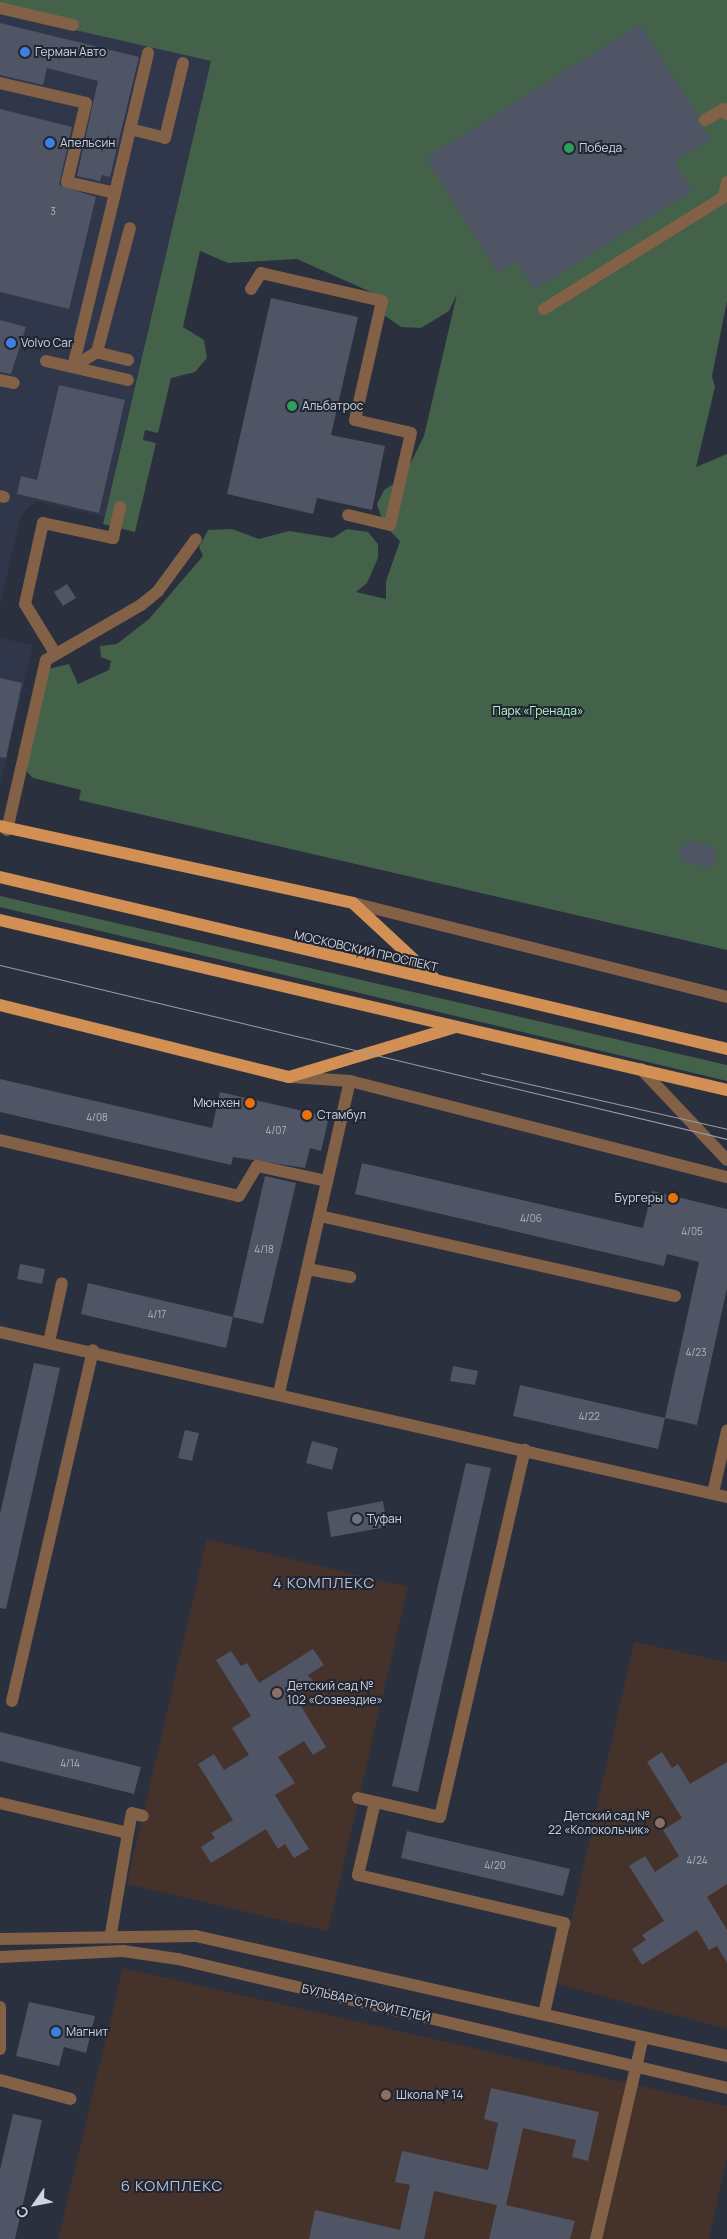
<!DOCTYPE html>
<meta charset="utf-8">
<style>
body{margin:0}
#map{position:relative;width:727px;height:2239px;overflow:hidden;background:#2a303e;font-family:Manrope,sans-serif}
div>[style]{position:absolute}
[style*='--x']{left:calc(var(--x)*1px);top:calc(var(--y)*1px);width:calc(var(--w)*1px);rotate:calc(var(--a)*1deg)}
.built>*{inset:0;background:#30374b}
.education>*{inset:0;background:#45332b}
.green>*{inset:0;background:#446149}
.building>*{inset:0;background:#4f5565}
.minor>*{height:12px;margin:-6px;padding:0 6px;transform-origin:6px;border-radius:6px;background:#826146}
.major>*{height:12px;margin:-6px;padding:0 6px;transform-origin:6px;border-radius:6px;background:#d29055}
.tram>*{height:1px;margin:-0.5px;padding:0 0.5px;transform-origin:0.5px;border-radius:0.5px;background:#9a9ea9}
.dots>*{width:14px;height:14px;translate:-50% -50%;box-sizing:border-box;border:2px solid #212634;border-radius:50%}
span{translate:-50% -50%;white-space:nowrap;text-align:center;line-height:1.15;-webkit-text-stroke:4px #212634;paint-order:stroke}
.number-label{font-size:10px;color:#b0b4c0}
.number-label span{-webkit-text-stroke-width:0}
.poi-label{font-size:12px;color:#d1d4de}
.left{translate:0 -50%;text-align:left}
.right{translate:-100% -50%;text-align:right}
.park-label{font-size:12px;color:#b5f7c1}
.street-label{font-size:12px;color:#d1d4de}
.quarter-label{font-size:15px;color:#b9c0d2;letter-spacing:1px}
.north{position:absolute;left:10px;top:2179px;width:50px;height:50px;-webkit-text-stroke:4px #212634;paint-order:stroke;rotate:237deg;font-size:14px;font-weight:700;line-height:20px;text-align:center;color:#d1d4de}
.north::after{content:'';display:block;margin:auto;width:18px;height:22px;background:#d1d4de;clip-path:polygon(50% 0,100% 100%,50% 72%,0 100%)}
</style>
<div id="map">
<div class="built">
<i style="clip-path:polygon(0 13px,211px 61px,104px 517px,36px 501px,21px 515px,0 606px)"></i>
<i style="clip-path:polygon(0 638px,33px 645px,0 786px)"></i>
</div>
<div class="education">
<i style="clip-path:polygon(207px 1539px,408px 1587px,328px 1931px,127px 1884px)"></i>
<i style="clip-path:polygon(634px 1642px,727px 1662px,727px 2029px,557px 1984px)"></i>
<i style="clip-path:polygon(123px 1968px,727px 2106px,727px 2157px,709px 2239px,58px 2239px)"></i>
</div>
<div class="green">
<i style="clip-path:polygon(0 0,727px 0,727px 301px,712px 376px,715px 387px,696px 467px,727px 454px,727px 950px,79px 800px,81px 790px,33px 778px,27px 772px,25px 762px,48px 669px,69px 664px,78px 684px,109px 670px,111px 661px,101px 657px,100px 646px,117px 644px,149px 619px,203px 556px,199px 547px,208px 530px,232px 529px,259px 539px,289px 531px,333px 538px,347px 529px,368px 532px,378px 544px,378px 558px,367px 583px,356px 592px,386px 599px,386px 581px,400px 541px,384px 525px,377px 504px,384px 490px,403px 478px,424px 436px,457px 294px,449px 311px,421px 328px,401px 327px,384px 315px,373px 293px,297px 259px,228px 263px,200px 251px,183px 327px,204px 340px,207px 358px,195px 372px,171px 378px,158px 433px,145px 430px,143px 440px,156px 443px,135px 532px,103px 524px,211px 61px,0 13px)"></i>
<i style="clip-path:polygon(0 896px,727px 1065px,727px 1081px,0 907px)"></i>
</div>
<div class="building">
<i style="clip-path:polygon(0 23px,139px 57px,110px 177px,102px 175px,100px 181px,77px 176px,98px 81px,47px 68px,43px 85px,0 75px)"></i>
<i style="clip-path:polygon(640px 24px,698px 116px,698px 124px,712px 139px,674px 162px,692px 191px,534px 290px,517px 261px,498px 273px,426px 158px)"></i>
<i style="clip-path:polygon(0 109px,72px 127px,59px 185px,96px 197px,69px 309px,0 292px)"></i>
<i style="clip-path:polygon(271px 298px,358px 317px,331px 435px,385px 446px,372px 510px,317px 498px,313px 514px,227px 494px)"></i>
<i style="clip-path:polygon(0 320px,26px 327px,11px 374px,0 372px)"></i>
<i style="clip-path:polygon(59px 385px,125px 400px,99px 513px,17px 494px,21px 476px,37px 480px)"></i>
<i style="clip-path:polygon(67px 584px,76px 598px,63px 606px,54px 592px)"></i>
<i style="clip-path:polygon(0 678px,22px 683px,6px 758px,0 757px)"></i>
<i style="clip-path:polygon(691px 840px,715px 848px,716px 864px,706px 868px,682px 860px,679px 850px)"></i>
<i style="clip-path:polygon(0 1079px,212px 1128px,220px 1092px,329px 1117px,321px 1151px,310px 1148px,305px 1168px,233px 1157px,231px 1165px,0 1112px)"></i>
<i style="clip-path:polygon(362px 1163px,643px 1228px,652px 1191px,727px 1209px,727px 1288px,697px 1425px,665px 1418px,699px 1262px,667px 1254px,664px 1266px,355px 1194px)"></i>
<i style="clip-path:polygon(265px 1176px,296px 1183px,263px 1324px,233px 1317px)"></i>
<i style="clip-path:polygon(20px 1264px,45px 1269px,42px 1284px,17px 1279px)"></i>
<i style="clip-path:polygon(88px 1283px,233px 1317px,226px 1348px,81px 1314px)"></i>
<i style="clip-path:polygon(34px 1363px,60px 1368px,6px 1609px,0 1608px,0 1514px)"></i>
<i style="clip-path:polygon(453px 1366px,478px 1371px,475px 1385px,450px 1381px)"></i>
<i style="clip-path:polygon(520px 1385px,665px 1418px,658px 1449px,513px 1416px)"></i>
<i style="clip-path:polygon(185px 1430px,199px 1433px,192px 1461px,178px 1458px)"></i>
<i style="clip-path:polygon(312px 1441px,338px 1448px,332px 1470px,306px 1463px)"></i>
<i style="clip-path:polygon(466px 1463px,491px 1468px,418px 1792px,392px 1786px)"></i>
<i style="clip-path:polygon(383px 1501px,387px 1527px,331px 1537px,327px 1512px)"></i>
<i style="clip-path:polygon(313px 1649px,324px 1665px,308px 1675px,313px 1681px,293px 1693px,326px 1747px,313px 1755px,304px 1741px,278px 1757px,295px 1783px,275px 1795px,309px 1849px,294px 1858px,285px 1844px,278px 1849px,266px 1829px,211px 1863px,201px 1847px,215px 1838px,211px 1833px,233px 1820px,198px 1764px,214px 1754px,224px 1770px,249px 1755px,232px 1728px,251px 1716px,216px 1660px,231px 1651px,241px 1666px,247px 1663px,259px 1683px)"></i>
<i style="clip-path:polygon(0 1732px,141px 1767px,134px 1794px,0 1761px)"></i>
<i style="clip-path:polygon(662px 1752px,672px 1768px,678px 1764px,690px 1784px,727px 1762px,727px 1884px,707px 1897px,727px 1930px,727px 1963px,717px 1946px,709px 1950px,697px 1930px,642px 1965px,632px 1949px,646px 1940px,642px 1935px,664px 1921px,629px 1866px,645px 1856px,655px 1872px,679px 1856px,663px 1830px,682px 1818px,647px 1762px)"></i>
<i style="clip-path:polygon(407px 1831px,570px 1869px,563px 1896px,401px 1858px)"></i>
<i style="clip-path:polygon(29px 2002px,95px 2016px,86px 2053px,64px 2047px,59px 2066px,16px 2056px)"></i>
<i style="clip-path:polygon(491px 2088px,599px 2112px,588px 2161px,572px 2157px,576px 2140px,523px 2128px,506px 2205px,575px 2221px,570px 2239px,489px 2239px,497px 2205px,434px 2191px,424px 2239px,309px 2239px,315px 2210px,400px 2230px,410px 2185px,395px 2182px,402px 2151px,488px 2170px,498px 2123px,484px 2119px)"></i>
<i style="clip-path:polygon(13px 2114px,42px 2120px,15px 2239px,0 2239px,0 2170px)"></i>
</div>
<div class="minor">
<i style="--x:0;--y:8;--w:75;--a:13.1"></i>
<i style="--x:0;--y:83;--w:88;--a:13.1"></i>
<i style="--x:86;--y:103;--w:81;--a:103.5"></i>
<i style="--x:67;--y:182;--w:49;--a:12.9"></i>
<i style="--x:115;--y:193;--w:144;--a:-76.7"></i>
<i style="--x:705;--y:120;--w:22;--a:-30"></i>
<i style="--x:724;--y:109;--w:6;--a:59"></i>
<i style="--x:130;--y:129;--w:36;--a:14"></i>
<i style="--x:165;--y:138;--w:77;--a:-76.5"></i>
<i style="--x:724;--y:197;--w:15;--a:-79"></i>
<i style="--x:251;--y:289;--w:19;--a:-58"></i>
<i style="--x:261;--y:273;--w:124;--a:13"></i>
<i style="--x:382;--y:301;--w:122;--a:102.8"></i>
<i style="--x:355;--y:420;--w:57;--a:13.1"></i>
<i style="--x:411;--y:433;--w:94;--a:102.9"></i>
<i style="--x:390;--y:525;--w:43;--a:-166.6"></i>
<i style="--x:544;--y:309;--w:216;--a:-31.9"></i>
<i style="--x:128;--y:360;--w:32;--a:-166"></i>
<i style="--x:97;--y:352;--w:128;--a:-75.1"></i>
<i style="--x:46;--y:361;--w:84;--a:13"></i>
<i style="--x:73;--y:367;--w:179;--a:-76.4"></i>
<i style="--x:73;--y:367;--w:28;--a:-32"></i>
<i style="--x:0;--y:380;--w:14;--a:12"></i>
<i style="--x:0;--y:496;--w:4;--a:14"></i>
<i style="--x:55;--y:653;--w:57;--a:-121.5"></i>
<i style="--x:25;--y:604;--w:83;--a:-77.5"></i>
<i style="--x:43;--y:523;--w:72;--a:12.1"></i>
<i style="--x:113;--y:538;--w:32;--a:-77"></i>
<i style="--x:7;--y:830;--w:174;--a:-77.1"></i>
<i style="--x:46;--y:660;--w:110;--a:-30.1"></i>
<i style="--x:141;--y:605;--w:22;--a:-39"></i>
<i style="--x:158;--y:591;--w:64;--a:-53.8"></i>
<i style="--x:353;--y:903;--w:386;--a:14.1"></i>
<i style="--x:641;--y:1069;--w:125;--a:46.6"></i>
<i style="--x:292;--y:1077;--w:58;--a:3.9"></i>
<i style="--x:350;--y:1081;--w:389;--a:14.3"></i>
<i style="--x:0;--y:1140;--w:245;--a:13.2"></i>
<i style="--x:239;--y:1196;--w:35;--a:-59"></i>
<i style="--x:257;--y:1166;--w:72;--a:12.1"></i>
<i style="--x:320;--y:1216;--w:364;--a:12.7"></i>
<i style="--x:308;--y:1269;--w:43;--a:10.8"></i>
<i style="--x:0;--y:1332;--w:745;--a:12.79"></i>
<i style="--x:49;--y:1342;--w:60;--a:-77.6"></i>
<i style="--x:279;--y:1393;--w:320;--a:-77.2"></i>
<i style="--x:713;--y:1493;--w:64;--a:-77.3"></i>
<i style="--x:12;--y:1701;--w:360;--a:-77"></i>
<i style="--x:358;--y:1798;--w:84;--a:13"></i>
<i style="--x:440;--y:1817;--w:377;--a:-77"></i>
<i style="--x:375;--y:1802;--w:75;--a:103.1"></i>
<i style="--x:358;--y:1875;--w:212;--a:13.1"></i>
<i style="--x:564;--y:1923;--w:93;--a:102.4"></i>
<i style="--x:0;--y:1803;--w:131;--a:13.2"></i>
<i style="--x:128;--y:1833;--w:102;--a:99.6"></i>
<i style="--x:128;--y:1833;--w:20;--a:-79"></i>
<i style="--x:132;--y:1813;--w:11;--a:15"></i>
<i style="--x:0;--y:1939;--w:196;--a:-0.9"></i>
<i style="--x:196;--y:1936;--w:544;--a:12.73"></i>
<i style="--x:0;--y:1957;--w:123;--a:-2.8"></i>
<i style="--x:123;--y:1951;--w:56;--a:8.3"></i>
<i style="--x:178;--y:1959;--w:564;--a:13.22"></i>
<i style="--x:0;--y:2007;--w:42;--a:90"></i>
<i style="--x:0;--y:2080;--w:73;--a:15"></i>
<i style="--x:596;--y:2239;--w:207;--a:-76.9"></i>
</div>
<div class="major">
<i style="--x:0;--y:826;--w:361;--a:12.3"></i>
<i style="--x:353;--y:903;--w:113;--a:42.9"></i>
<i style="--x:0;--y:877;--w:747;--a:13.31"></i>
<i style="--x:0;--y:920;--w:747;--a:13.16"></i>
<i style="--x:0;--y:1005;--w:298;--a:14"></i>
<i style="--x:289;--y:1077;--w:174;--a:-16.7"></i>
</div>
<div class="tram">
<i style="--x:0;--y:965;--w:748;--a:13.46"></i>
<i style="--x:481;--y:1073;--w:252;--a:12.8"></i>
</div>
<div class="dots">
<i style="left:25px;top:52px;background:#3f7fe0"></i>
<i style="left:50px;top:143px;background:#3f7fe0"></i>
<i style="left:569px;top:148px;background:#2e9e5b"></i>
<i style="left:11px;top:343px;background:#3f7fe0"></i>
<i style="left:292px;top:406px;background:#2e9e5b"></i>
<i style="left:250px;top:1103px;background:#e8710a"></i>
<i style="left:307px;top:1115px;background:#e8710a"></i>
<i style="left:673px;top:1198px;background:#e8710a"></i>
<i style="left:357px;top:1519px;background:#6b7280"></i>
<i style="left:277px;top:1693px;background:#8d6e63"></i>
<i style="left:660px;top:1823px;background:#8d6e63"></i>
<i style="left:56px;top:2032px;background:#3f7fe0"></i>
<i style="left:386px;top:2095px;background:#8d6e63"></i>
</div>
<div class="number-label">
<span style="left:53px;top:212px">3</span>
<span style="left:97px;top:1118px">4/08</span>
<span style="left:276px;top:1131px">4/07</span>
<span style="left:531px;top:1219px">4/06</span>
<span style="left:692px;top:1232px">4/05</span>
<span style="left:264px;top:1250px">4/18</span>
<span style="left:157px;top:1315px">4/17</span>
<span style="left:696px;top:1353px">4/23</span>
<span style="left:589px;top:1417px">4/22</span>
<span style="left:70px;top:1764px">4/14</span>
<span style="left:697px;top:1861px">4/24</span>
<span style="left:495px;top:1866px">4/20</span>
</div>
<div class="poi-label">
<span class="left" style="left:35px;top:52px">Герман Авто</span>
<span class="left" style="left:60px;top:143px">Апельсин</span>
<span class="left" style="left:579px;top:148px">Победа</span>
<span class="left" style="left:21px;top:343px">Volvo Car</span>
<span class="left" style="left:302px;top:406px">Альбатрос</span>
<span class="right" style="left:240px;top:1103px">Мюнхен</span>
<span class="left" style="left:317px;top:1115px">Стамбул</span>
<span class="right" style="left:663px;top:1198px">Бургеры</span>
<span class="left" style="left:367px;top:1519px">Туфан</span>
<span class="left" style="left:287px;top:1693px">Детский сад №<br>102 «Созвездие»</span>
<span class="right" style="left:650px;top:1823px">Детский сад №<br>22 «Колокольчик»</span>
<span class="left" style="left:66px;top:2032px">Магнит</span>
<span class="left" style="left:396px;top:2095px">Школа № 14</span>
</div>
<div class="park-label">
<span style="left:538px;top:711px">Парк «Гренада»</span>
</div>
<div class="street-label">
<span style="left:366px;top:951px;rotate:13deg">МОСКОВСКИЙ ПРОСПЕКТ</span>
<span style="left:366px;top:2003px;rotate:13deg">БУЛЬВАР СТРОИТЕЛЕЙ</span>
</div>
<div class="quarter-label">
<span style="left:324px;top:1583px">4 КОМПЛЕКС</span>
<span style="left:172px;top:2186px">6 КОМПЛЕКС</span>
</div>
<div class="north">С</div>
</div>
